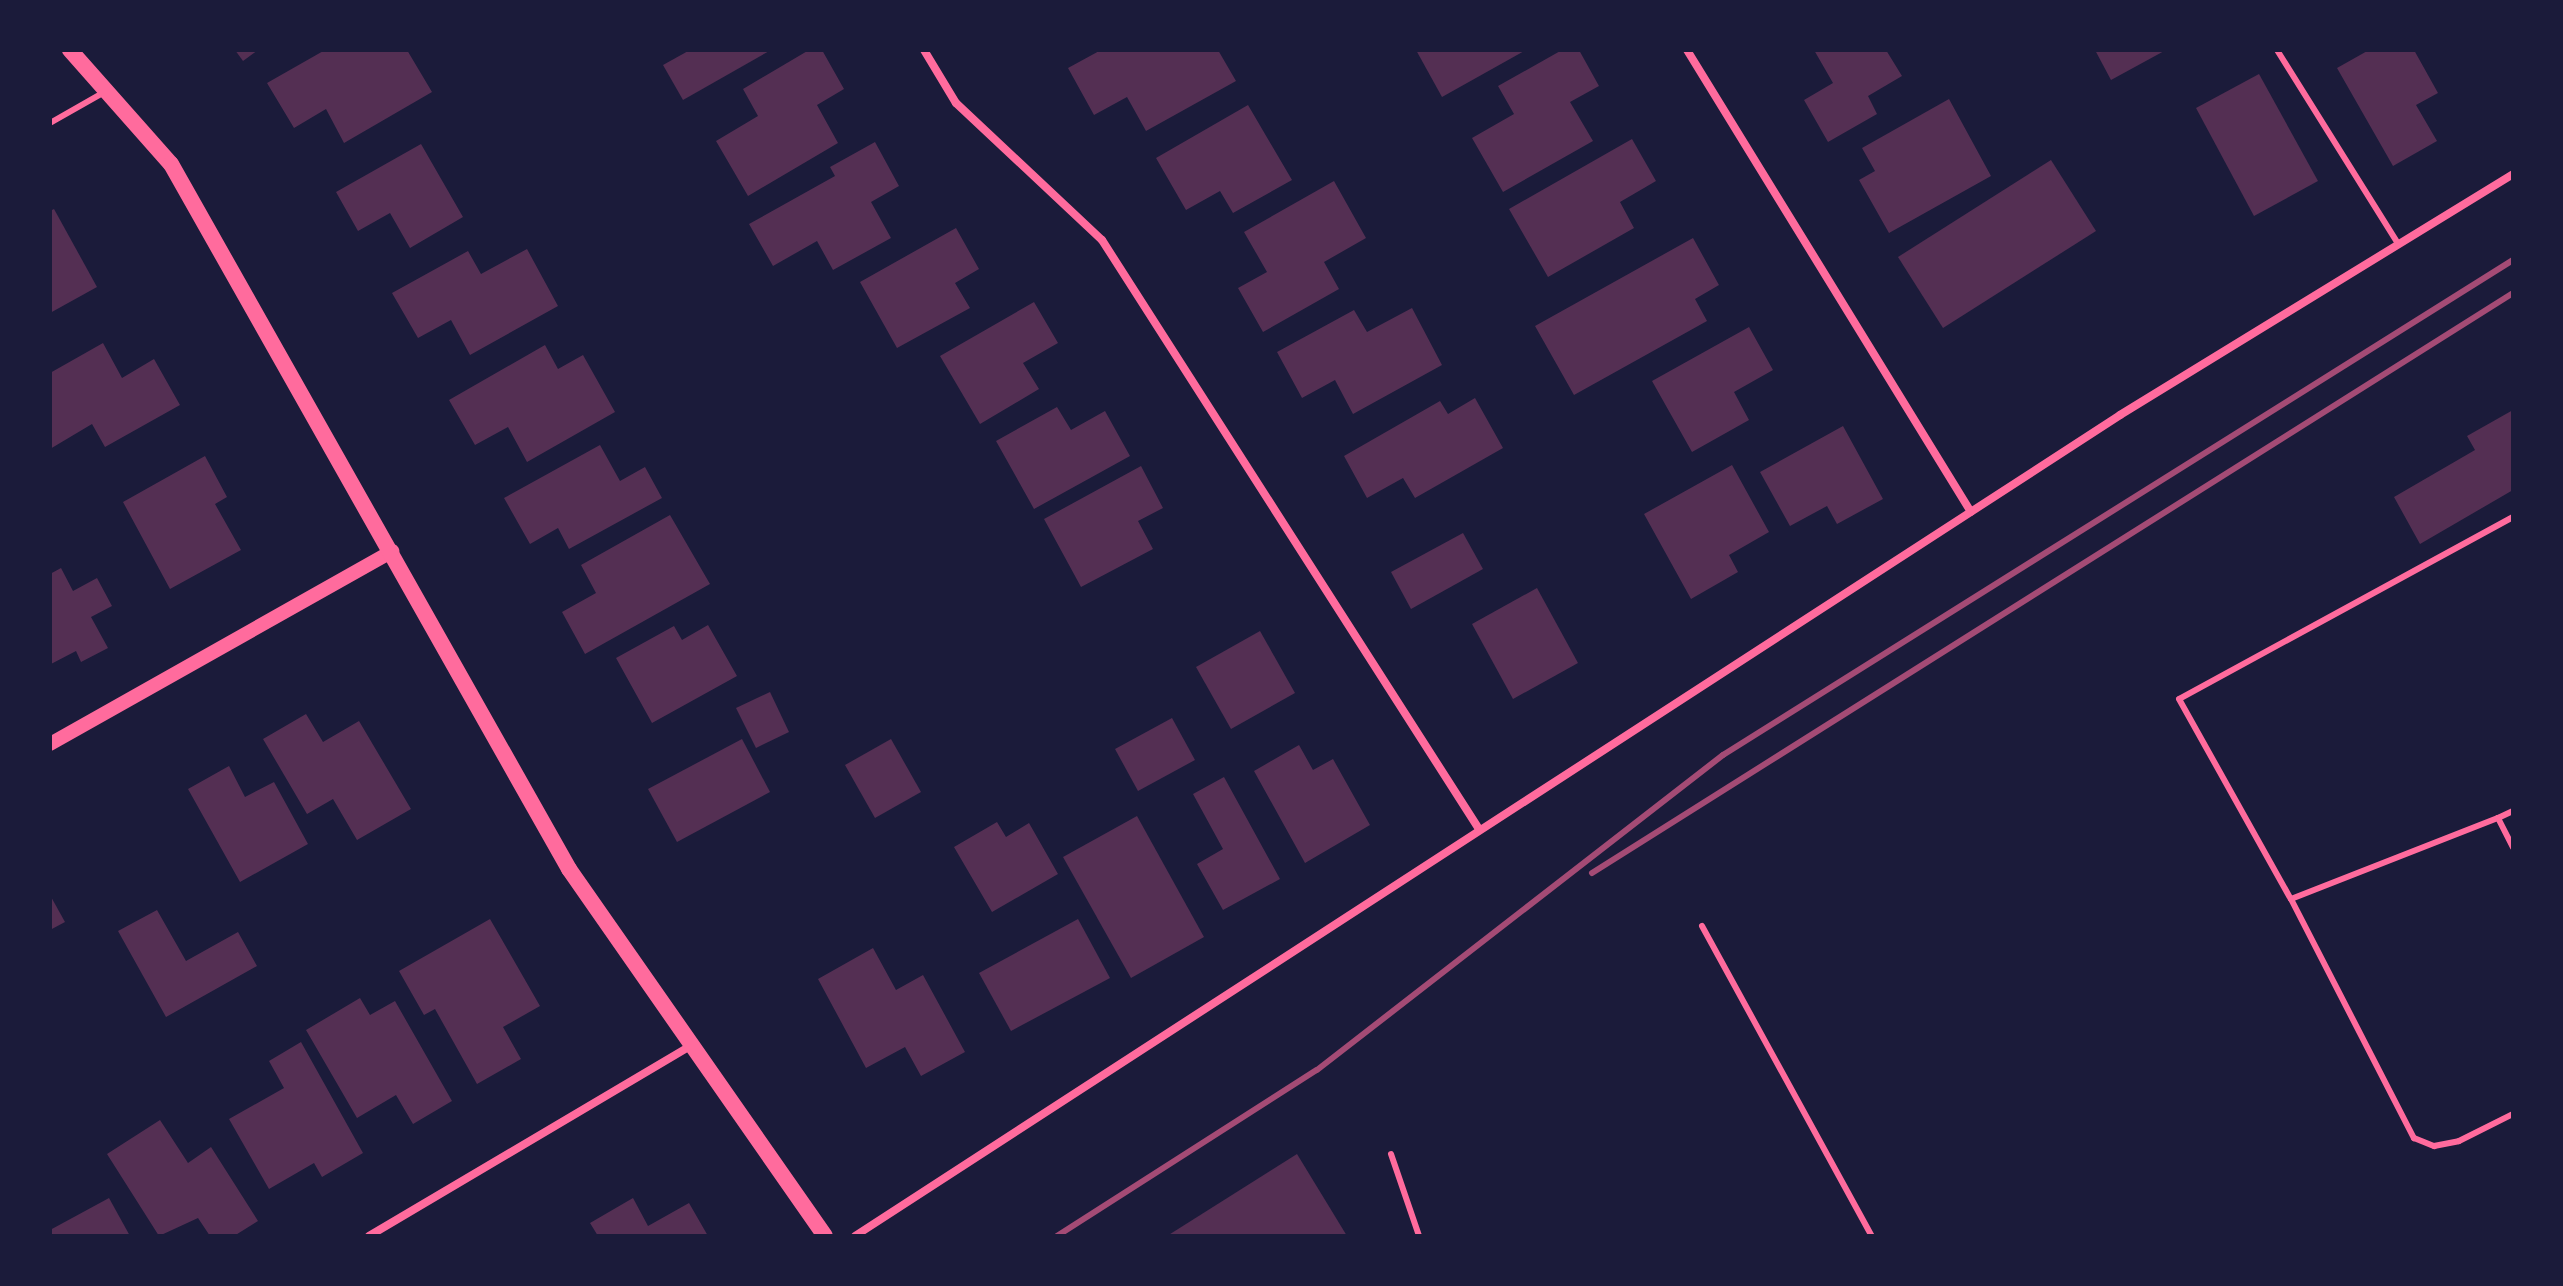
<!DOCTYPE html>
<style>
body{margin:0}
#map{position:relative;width:2563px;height:1286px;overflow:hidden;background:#1b1b3a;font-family:"Libre Baskerville",serif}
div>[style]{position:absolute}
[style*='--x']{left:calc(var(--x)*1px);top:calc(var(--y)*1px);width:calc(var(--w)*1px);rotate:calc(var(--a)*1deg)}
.building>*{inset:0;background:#542f53}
.service>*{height:6px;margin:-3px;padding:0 3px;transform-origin:3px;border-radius:3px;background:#ff6b9d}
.minor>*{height:8px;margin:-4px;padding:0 4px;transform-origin:4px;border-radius:4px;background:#ff6b9d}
.tertiary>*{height:14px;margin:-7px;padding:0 7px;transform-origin:7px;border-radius:7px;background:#ff6b9d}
.secondary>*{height:16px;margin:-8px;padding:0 8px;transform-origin:8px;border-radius:8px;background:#ff6b9d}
.rail>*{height:6px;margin:-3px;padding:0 3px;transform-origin:3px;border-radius:3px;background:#a44b75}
span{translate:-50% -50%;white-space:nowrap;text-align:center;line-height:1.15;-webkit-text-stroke:7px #1b1b3a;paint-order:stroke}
.frame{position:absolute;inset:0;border:52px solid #1b1b3a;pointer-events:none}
</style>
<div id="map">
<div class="building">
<i style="clip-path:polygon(235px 50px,258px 50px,243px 61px)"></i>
<i style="clip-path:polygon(325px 50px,407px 50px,432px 92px,344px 143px,326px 109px,294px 128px,267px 83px)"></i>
<i style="clip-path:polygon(690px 50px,771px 50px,683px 100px,663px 65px)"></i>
<i style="clip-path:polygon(809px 50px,822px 50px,844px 89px,817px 105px,838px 143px,748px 196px,716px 141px,758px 116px,743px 89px)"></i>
<i style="clip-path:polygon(1101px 50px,1218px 50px,1236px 81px,1146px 131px,1127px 97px,1094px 115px,1068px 68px)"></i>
<i style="clip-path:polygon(1416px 50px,1526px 50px,1442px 97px)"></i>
<i style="clip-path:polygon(1562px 50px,1579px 50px,1599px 86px,1570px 102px,1593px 141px,1503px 192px,1472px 138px,1514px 114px,1498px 86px)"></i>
<i style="clip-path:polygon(1814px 50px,1886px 50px,1902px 76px,1868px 96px,1877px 114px,1828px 142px,1804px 100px,1833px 83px)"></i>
<i style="clip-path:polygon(2095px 50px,2166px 50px,2111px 80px)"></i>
<i style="clip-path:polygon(2369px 50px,2414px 50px,2438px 93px,2416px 105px,2437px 141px,2393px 166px,2337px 68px)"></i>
<i style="clip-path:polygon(2259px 74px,2318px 181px,2254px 216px,2196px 108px)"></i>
<i style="clip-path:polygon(1949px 99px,1991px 176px,1889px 233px,1859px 180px,1875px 171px,1862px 148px)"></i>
<i style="clip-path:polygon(1248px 105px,1292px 180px,1233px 213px,1220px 191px,1186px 210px,1156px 158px)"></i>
<i style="clip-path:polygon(1632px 139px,1656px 181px,1620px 202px,1634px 228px,1548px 277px,1509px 209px)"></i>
<i style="clip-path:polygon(875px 142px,899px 186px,871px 202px,891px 238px,833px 270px,817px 241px,773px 266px,749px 224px,835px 176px,830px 167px)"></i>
<i style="clip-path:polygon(421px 144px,463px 217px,410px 248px,390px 213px,358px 231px,336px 192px)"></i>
<i style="clip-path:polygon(2051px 160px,2096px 231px,1943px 328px,1898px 257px)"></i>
<i style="clip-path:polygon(1334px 181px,1366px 238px,1324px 262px,1339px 289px,1263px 332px,1238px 288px,1267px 272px,1244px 232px)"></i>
<i style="clip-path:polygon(54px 209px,97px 287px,50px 313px,50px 211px)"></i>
<i style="clip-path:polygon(956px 228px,979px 269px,955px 283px,970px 308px,897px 348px,860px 282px)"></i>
<i style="clip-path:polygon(1693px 238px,1719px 285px,1695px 299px,1707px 321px,1574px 395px,1535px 326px)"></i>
<i style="clip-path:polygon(527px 249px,558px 306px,470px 355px,451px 320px,418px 338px,392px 293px,468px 251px,481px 274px)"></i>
<i style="clip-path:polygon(1034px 302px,1058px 343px,1023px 363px,1039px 389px,980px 424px,940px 356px)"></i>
<i style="clip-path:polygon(1412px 308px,1442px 365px,1353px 414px,1335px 380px,1302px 398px,1277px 352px,1354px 310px,1367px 332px)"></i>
<i style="clip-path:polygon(1749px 327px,1773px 370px,1734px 392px,1749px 420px,1692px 452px,1652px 381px)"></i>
<i style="clip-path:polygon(103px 343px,122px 378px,154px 359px,180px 405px,105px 447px,92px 424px,50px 449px,50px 373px)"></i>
<i style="clip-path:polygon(545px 345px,558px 369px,583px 355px,615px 412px,527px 462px,508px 427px,475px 445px,449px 400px)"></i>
<i style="clip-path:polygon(1475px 398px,1503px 448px,1415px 498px,1403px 478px,1367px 498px,1344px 456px,1440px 401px,1448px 414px)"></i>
<i style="clip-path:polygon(1057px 407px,1071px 430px,1105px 411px,1130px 456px,1034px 509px,996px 441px)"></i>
<i style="clip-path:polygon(2513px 410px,2513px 490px,2420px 544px,2394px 497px,2475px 450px,2467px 436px)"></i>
<i style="clip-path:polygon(1843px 426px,1883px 499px,1837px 524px,1827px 506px,1790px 526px,1760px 472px)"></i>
<i style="clip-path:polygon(600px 445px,620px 481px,645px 467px,662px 498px,569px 549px,558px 528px,530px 544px,504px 498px)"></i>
<i style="clip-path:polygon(205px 456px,227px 497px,215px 504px,241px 550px,170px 589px,123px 502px)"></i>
<i style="clip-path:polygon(1732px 465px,1769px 532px,1729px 555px,1738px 572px,1691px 599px,1644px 514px)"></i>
<i style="clip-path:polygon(1141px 466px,1163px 508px,1138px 521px,1153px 549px,1081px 587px,1044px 519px)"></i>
<i style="clip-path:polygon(670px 515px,710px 584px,585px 654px,562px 612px,596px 593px,581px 565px)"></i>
<i style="clip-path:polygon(1463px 533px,1483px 569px,1411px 609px,1391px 572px)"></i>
<i style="clip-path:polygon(61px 568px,73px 591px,97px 578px,112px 606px,91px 617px,108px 648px,81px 662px,76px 651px,51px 664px,50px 574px)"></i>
<i style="clip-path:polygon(1537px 588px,1578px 663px,1513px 699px,1472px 624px)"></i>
<i style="clip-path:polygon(708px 625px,737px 676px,652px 723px,616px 658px,674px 626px,682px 640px)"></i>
<i style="clip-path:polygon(1260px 631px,1295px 693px,1231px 729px,1196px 667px)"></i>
<i style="clip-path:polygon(770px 692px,789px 732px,756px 748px,736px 708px)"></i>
<i style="clip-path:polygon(306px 714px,323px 742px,359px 721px,411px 809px,357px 840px,333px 799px,307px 814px,263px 739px)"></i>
<i style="clip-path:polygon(1172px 718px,1195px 760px,1138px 791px,1115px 749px)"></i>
<i style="clip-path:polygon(742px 739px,770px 792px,677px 842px,648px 789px)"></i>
<i style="clip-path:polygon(891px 739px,921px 792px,875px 818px,845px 765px)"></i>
<i style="clip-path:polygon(1299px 745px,1313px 770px,1333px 759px,1370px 825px,1305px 863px,1254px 771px)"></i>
<i style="clip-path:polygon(229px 766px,245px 797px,274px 782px,308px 844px,240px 882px,188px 789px)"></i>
<i style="clip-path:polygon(1224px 777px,1280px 879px,1223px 910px,1197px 864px,1223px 849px,1193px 794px)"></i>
<i style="clip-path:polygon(1137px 816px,1204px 937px,1131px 978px,1063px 857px)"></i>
<i style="clip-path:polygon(997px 822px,1006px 837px,1029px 823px,1058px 874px,992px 912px,954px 847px)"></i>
<i style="clip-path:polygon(50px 895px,65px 922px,50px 930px)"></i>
<i style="clip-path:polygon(157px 910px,186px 961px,238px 932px,257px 966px,166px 1017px,118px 931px)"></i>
<i style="clip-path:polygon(490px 919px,540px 1006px,503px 1027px,521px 1059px,477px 1084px,435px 1009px,424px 1015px,399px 971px)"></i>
<i style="clip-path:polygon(1078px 919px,1110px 978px,1011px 1031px,979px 973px)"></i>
<i style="clip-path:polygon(873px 948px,896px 990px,923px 975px,965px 1052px,921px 1076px,905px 1047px,866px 1068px,818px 979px)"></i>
<i style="clip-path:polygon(360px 998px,370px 1015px,395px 1001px,452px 1101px,413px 1124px,396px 1095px,357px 1118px,306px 1030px)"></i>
<i style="clip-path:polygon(301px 1042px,363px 1153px,322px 1177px,314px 1163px,269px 1189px,229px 1119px,284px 1088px,269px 1061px)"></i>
<i style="clip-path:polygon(160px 1120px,188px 1163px,211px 1147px,258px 1221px,234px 1236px,210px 1236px,198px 1218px,159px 1236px,107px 1154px)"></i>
<i style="clip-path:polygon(1297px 1154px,1347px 1236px,1167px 1236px)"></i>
<i style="clip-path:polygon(109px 1198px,130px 1236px,50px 1236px,50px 1230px)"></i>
<i style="clip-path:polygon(633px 1198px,648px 1226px,689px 1203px,708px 1236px,598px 1236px,590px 1223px)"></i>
</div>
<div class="service">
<i style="--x:2277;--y:50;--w:229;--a:58"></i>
<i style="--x:50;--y:123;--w:64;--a:-29.7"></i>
<i style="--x:2513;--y:517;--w:380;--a:151.4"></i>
<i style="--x:2179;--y:699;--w:229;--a:60.8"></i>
<i style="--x:2291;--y:899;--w:222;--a:-21.4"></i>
<i style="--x:2498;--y:818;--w:33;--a:63"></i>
<i style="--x:2498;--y:818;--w:17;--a:-25"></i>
<i style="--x:2291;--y:899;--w:269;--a:62.8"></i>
<i style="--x:2414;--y:1138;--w:22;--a:22"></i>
<i style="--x:2434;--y:1146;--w:25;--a:-11"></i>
<i style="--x:2459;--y:1141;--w:60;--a:-26.6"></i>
<i style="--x:1702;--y:926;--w:354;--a:61.3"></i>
<i style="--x:1391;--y:1154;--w:87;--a:71.1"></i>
</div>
<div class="minor">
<i style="--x:924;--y:50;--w:62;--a:58.9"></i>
<i style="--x:956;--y:103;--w:200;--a:43.2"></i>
<i style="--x:1102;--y:240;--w:699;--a:57.38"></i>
<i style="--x:1687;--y:50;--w:542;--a:58.42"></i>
<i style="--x:369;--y:1236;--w:375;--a:-30.6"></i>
<i style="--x:855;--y:1236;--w:1508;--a:-32.98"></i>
<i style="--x:2120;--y:415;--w:461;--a:-31.5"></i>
</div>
<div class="tertiary">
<i style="--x:50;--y:744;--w:393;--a:-29.4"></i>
</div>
<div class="secondary">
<i style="--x:70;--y:50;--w:152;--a:48.5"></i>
<i style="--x:171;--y:164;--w:810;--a:60.55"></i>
<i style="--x:569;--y:869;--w:447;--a:55.1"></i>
</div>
<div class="rail">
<i style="--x:1592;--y:873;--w:1088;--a:-32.2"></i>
<i style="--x:1057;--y:1236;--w:308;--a:-32.6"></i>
<i style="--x:1317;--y:1070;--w:514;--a:-37.81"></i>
<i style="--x:1723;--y:755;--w:932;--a:-32.07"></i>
</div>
<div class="frame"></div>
</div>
